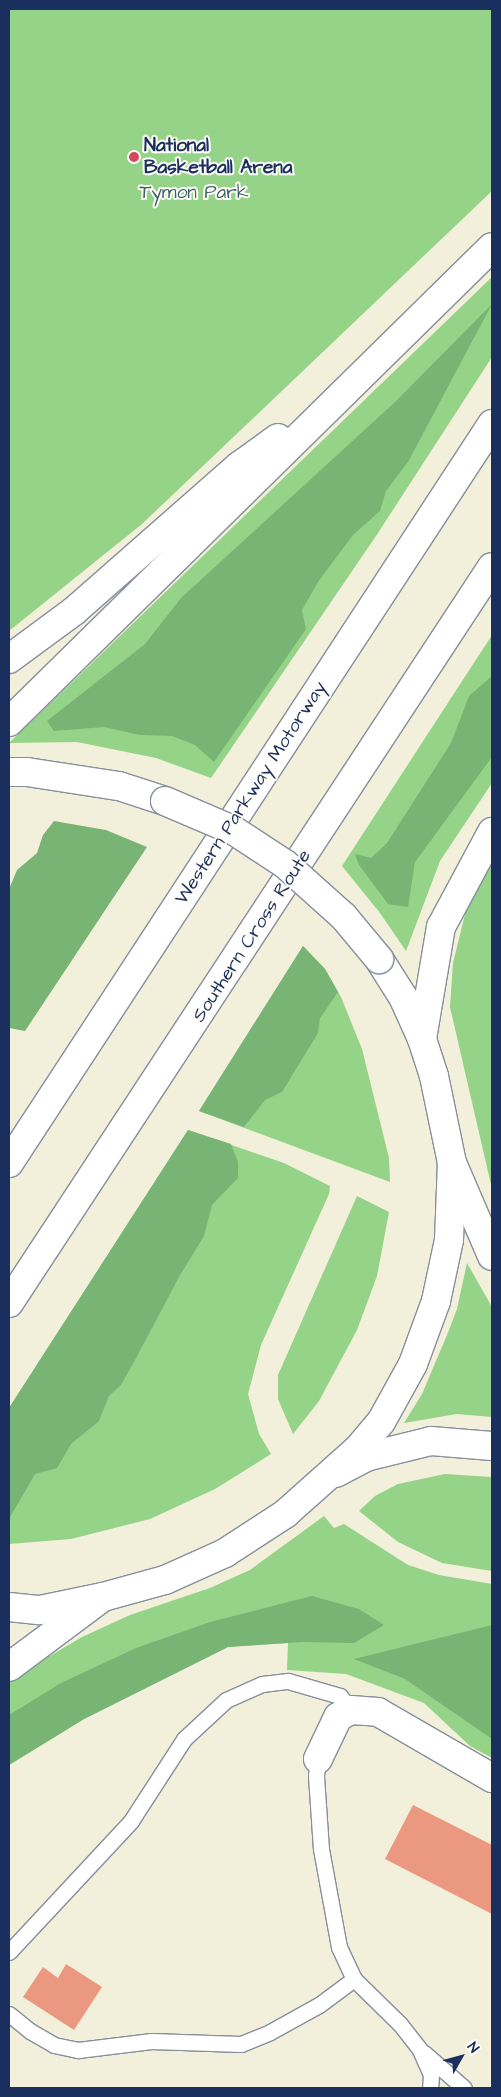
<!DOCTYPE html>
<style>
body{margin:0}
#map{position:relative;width:501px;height:2097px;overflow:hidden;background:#f2efdb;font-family:"Architects Daughter",sans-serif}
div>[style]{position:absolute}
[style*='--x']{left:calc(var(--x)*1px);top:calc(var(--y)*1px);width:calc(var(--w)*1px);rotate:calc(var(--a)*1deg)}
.green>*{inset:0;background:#95d388}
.forest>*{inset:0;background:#78b574}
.building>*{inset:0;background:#eb9880}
.roads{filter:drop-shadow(1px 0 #868f9c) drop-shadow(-1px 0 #868f9c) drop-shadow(0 1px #868f9c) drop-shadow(0 -1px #868f9c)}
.lane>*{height:15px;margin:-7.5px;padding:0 7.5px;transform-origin:7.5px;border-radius:7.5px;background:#fff}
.street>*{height:28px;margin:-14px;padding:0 14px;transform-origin:14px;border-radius:14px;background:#fff}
.secondary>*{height:28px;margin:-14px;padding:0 14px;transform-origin:14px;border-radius:14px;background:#fff}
.primary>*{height:28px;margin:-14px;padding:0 14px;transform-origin:14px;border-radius:14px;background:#fff}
.highway>*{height:28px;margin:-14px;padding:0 14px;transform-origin:14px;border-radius:14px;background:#fff}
.bridges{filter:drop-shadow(1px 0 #868f9c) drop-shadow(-1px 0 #868f9c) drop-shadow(0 1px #868f9c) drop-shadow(0 -1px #868f9c)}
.primary-bridge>*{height:28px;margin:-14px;padding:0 14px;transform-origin:14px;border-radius:14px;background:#fff}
.dots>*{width:14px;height:14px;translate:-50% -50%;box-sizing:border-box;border:2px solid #fdfcf7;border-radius:50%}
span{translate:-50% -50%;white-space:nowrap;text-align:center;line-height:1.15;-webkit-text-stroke:4px #fdfcf7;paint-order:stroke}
.poi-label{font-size:19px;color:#1b2f5e;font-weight:700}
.left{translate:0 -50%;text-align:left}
.park-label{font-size:19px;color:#40606b}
.street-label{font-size:19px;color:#1b2f5e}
.frame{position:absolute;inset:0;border:10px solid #1b2f5e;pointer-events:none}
.north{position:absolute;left:436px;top:2032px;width:50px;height:50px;-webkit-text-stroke:4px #fdfcf7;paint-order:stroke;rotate:52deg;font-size:14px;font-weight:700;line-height:20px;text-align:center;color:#1b2f5e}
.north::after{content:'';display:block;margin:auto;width:18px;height:22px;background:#1b2f5e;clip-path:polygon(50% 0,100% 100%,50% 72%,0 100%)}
</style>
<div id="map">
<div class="green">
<i style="clip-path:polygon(9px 9px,492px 9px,492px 191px,142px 524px,9px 631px)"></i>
<i style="clip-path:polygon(492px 277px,492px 357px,378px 533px,211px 778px,156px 758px,77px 742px,9px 743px)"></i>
<i style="clip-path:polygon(492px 635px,492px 783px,440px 861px,406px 951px,380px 913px,342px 866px)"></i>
<i style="clip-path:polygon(492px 862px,492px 1189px,450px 1007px,453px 963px,466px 910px)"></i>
<i style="clip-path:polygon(303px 946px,325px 969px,341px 997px,362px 1049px,389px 1158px,390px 1182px,199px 1111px)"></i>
<i style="clip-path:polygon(188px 1130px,284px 1163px,330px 1186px,329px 1194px,261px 1345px,248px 1394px,259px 1434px,271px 1454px,215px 1489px,150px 1519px,71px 1539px,9px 1544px,9px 1408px)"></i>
<i style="clip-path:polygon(357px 1196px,389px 1212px,377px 1276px,357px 1330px,319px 1401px,293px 1434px,278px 1399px,278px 1375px)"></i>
<i style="clip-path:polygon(467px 1263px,492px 1307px,492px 1417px,457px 1414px,404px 1423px,422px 1394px,447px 1335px,457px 1309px)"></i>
<i style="clip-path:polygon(445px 1474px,492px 1477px,492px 1571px,442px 1563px,398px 1542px,359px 1511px,375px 1496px,398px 1484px)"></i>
<i style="clip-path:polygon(324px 1516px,334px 1528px,344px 1524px,408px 1565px,439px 1575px,492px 1584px,492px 1758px,470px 1746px,424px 1703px,346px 1674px,287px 1670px,288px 1643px,228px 1647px,84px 1719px,9px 1765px,9px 1680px,82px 1637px,130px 1615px,210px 1588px,250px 1570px)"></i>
</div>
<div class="forest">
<i style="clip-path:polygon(492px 304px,408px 462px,386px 491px,380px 511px,353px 535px,318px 582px,302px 610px,306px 629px,214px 762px,195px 745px,172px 736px,140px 735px,104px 727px,54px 731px,47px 721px,145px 644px,181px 598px,395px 402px)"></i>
<i style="clip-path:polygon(492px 676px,492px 757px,415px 862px,408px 907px,388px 904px,359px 865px,355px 854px,371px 858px,387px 843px,451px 743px,469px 696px)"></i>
<i style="clip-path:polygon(54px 821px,106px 830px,147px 847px,25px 1031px,9px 1028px,9px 889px,17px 870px,37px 853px,43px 835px)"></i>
<i style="clip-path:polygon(303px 946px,325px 969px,338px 992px,320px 1018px,318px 1033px,282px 1092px,265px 1100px,244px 1127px,199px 1111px)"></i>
<i style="clip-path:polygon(188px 1130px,231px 1144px,238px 1162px,238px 1178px,212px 1205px,204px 1236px,179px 1277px,134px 1362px,121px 1385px,109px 1396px,99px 1421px,71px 1444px,57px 1468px,35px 1474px,9px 1519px,9px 1408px)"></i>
<i style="clip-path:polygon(312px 1596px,359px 1609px,384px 1625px,354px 1643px,302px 1642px,228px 1647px,84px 1719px,9px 1765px,9px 1715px,61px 1683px,136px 1648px,210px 1622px)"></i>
<i style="clip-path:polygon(492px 1625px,492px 1739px,405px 1679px,354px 1659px)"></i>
</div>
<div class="building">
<i style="clip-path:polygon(413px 1805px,492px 1845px,492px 1914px,385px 1859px)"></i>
<i style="clip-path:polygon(66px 1964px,102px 1987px,74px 2030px,23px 1997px,43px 1967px,58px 1978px)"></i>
</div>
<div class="roads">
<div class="lane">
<i style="--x:318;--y:1759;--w:17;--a:97"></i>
<i style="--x:316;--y:1776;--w:73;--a:86.1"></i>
<i style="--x:321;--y:1849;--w:100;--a:79.6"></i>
<i style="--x:339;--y:1947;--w:35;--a:65"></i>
<i style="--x:354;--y:1979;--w:64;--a:44.4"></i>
<i style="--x:400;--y:2024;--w:33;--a:52"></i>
<i style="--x:420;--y:2050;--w:27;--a:66"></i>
<i style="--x:431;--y:2075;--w:13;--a:94"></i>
<i style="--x:9;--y:1952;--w:179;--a:-47"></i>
<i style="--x:131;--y:1821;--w:98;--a:-57.1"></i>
<i style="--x:184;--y:1739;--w:57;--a:-42.9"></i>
<i style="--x:226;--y:1700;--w:39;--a:-24"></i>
<i style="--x:262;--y:1684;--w:26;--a:-7"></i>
<i style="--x:288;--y:1681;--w:54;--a:16.1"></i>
<i style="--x:340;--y:1696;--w:18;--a:52"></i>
<i style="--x:9;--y:2014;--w:27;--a:39"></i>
<i style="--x:30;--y:2031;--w:28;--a:30"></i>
<i style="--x:54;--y:2045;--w:25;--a:12"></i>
<i style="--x:78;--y:2050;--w:74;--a:-7"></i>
<i style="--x:151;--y:2041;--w:90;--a:1.9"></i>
<i style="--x:241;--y:2044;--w:31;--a:-22"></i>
<i style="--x:270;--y:2032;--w:56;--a:-28.9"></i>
<i style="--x:319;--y:2005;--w:44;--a:-36.6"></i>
<i style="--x:424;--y:2053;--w:53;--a:41.2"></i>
</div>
<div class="street">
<i style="--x:318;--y:1759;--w:47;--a:-64.5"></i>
<i style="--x:338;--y:1717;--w:15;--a:-28"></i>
<i style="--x:351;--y:1710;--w:27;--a:4"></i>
<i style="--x:378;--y:1712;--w:132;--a:30.1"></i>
</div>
<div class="secondary">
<i style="--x:452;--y:1163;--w:101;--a:66.7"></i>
<i style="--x:336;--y:1473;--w:34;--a:-28"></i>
<i style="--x:366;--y:1457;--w:67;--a:-13.8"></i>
<i style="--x:431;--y:1441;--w:61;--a:4.7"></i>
</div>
<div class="primary">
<i style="--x:9;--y:772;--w:18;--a:0"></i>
<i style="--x:27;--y:772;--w:93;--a:8.7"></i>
<i style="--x:119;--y:786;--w:48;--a:18.1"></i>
<i style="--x:9;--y:1607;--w:31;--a:6"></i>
<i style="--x:40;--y:1610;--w:64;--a:-11.7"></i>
<i style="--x:103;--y:1597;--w:64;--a:-15.3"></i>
<i style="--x:165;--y:1580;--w:66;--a:-24.2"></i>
<i style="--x:225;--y:1553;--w:72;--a:-33"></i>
<i style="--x:285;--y:1514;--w:98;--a:-41.7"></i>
<i style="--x:358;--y:1449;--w:35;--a:-50"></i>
<i style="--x:381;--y:1422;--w:66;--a:-61.1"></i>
<i style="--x:413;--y:1364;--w:67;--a:-69.9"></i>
<i style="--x:436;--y:1301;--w:62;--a:-78"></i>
<i style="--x:449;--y:1240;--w:77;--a:-87.8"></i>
<i style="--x:452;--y:1163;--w:89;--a:-101.7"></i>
<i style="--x:434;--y:1076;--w:39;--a:-108"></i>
<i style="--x:422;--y:1039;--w:46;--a:-114.3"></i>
<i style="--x:403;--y:997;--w:45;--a:-122.3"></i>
</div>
<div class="highway">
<i style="--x:9;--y:659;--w:81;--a:-36.4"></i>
<i style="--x:74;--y:611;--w:220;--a:-41.3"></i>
<i style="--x:239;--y:466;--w:48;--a:-35.7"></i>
<i style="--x:9;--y:722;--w:677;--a:-44.52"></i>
<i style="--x:422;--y:1039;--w:114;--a:-80.4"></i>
<i style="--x:441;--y:927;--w:108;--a:-61.8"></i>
<i style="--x:9;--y:1163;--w:883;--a:-56.83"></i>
<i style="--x:9;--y:1303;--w:880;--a:-56.73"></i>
<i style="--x:9;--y:1667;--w:117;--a:-36.7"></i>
</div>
</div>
<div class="bridges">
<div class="primary-bridge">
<i style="--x:165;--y:801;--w:74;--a:23.1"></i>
<i style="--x:233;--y:830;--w:62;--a:33.2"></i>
<i style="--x:285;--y:864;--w:79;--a:41.9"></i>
<i style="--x:344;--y:917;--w:55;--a:50.2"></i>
</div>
</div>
<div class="dots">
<i style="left:134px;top:157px;background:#d1495b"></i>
</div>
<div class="poi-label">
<span class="left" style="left:144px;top:157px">National<br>Basketball Arena</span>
</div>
<div class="park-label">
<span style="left:194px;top:193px">Tymon Park</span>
</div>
<div class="street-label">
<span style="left:251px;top:793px;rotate:-57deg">Western Parkway Motorway</span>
<span style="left:252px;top:936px;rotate:-57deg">Southern Cross Route</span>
</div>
<div class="frame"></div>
<div class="north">N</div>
</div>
